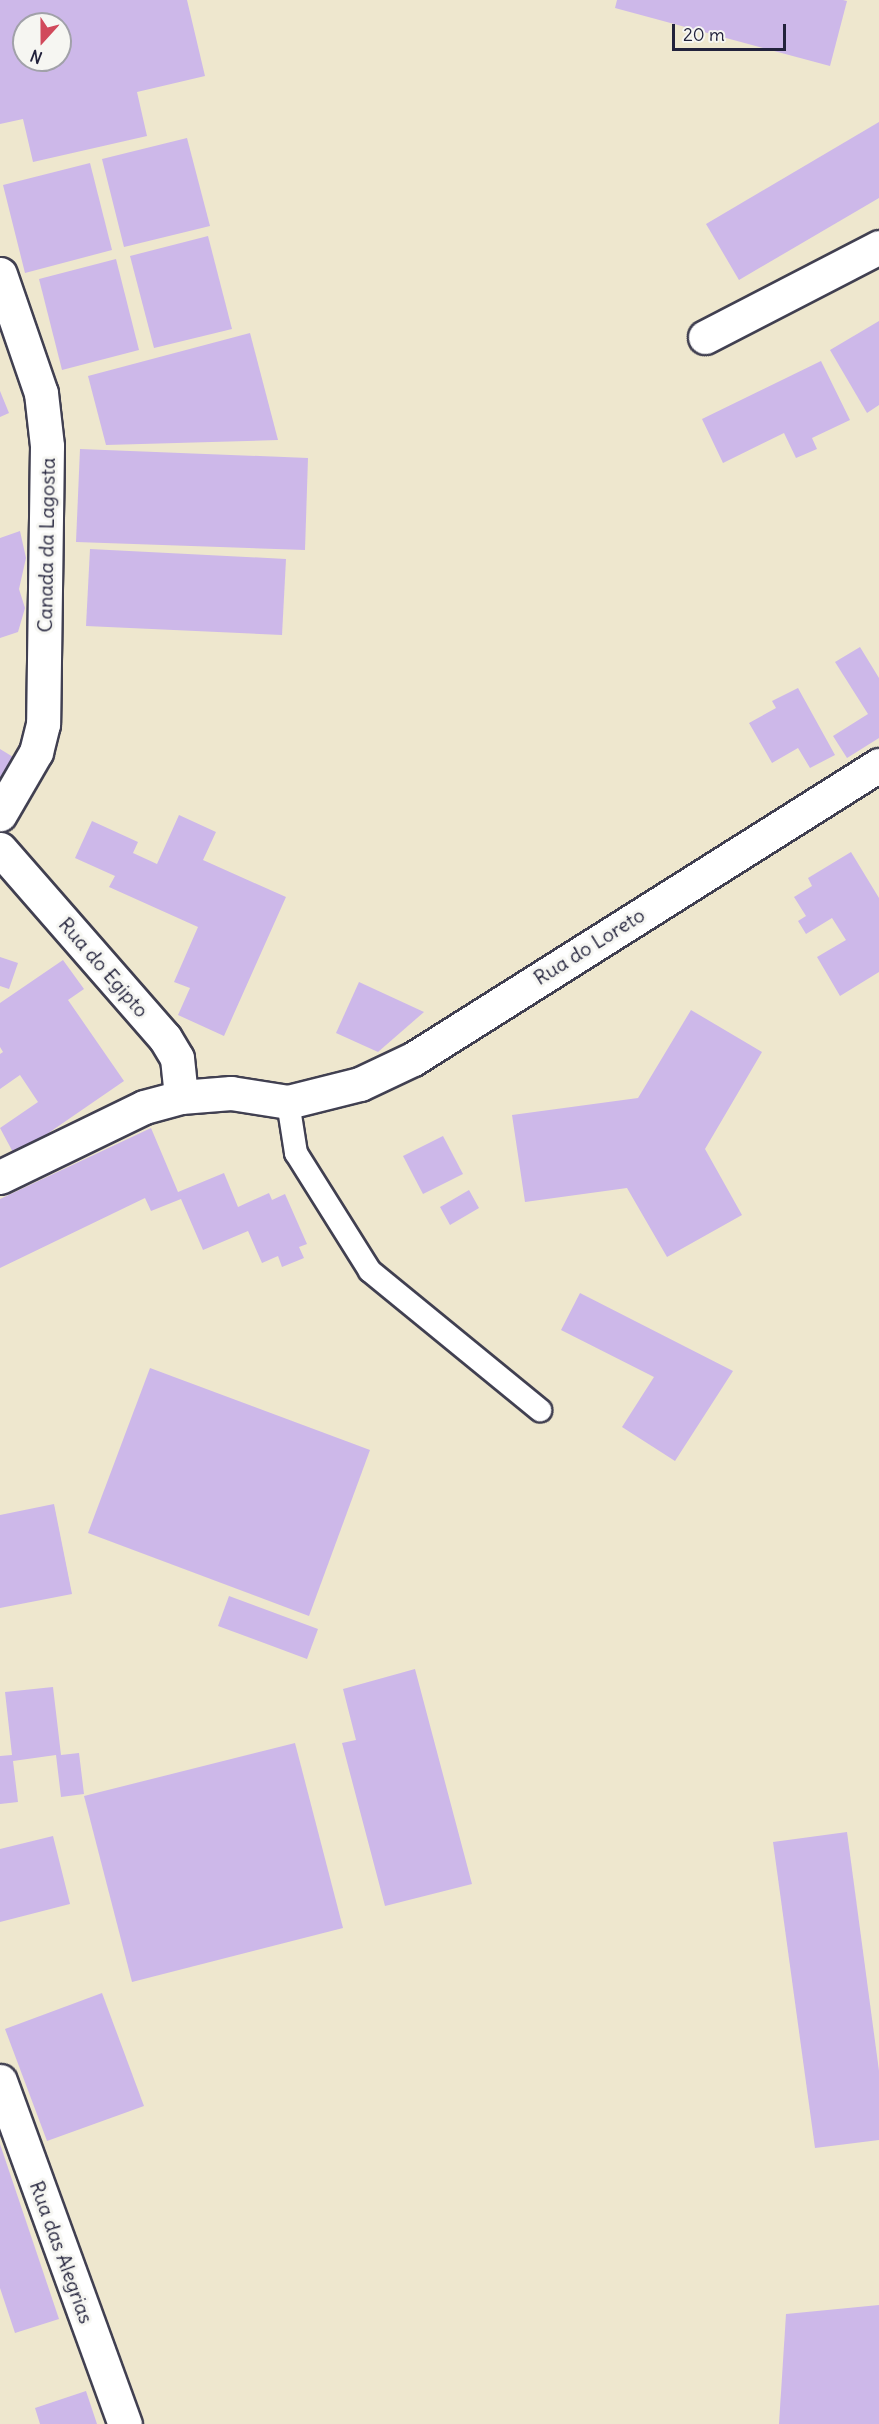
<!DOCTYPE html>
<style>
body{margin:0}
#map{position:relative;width:879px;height:2424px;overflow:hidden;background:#eee7ce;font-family:Delius,sans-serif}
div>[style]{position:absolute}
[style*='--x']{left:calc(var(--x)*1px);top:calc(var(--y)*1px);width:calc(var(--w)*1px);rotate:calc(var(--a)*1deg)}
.building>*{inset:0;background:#cdb8e9}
.roads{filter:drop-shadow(2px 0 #414051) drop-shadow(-2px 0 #414051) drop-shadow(0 2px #414051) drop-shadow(0 -2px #414051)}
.service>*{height:22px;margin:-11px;padding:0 11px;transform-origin:11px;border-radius:11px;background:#fff}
.minor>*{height:33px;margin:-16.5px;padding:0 16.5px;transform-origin:16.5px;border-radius:16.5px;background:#fff}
span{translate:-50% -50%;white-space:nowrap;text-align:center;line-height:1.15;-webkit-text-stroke:6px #f6f6f2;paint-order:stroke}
.street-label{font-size:20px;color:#22223b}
.north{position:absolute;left:12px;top:12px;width:60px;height:60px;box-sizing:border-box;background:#f6f6f2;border:2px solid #a1a1a9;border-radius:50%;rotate:201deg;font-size:16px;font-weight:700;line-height:24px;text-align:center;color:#22223b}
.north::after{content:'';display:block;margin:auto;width:21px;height:27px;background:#d1495b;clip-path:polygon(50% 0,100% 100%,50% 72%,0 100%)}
.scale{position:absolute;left:672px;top:24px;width:114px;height:27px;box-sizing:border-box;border:3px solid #22223b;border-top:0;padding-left:8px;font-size:18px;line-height:21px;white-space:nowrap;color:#22223b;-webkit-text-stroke:4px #f6f6f2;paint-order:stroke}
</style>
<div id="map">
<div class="building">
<i style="clip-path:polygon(evenodd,0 0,187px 0,205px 76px,137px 92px,147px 136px,33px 162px,23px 119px,0 124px,0 0,24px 24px,60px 24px,60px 60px,24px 60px,24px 24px)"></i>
<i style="clip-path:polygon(617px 0,843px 0,847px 1px,830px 66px,615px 8px)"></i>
<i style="clip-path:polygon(879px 122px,879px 198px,739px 280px,706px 224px)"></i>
<i style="clip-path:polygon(187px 138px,210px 226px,124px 247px,102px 159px)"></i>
<i style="clip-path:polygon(90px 163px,112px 250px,25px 273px,3px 185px)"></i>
<i style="clip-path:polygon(208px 236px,232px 329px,154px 348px,130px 256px)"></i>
<i style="clip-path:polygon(116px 259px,139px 350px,62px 370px,39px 279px)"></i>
<i style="clip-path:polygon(879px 321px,879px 405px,867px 413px,830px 350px)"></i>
<i style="clip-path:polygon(250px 333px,278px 440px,106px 445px,88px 376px)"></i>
<i style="clip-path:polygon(821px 361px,850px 420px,812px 438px,817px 449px,796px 458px,784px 433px,723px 463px,702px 419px)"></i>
<i style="clip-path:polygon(0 391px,9px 413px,0 417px)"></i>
<i style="clip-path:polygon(80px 449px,308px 458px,305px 550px,76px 542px)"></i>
<i style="clip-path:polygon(20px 531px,26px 558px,19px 589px,25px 608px,18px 632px,0 638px,0 538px)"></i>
<i style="clip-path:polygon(90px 549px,286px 559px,282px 635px,86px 626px)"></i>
<i style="clip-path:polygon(860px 647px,879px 678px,879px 738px,847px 758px,833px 736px,868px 714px,835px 662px)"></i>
<i style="clip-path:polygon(798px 688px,835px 755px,810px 768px,798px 748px,772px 763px,749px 723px,776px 708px,772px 701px)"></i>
<i style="clip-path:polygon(0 749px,18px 760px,0 788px)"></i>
<i style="clip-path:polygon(179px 815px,216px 832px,203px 860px,286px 897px,224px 1036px,178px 1015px,190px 988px,174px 982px,198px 927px,109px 887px,115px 876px,75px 858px,92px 821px,138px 842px,133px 853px,157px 864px)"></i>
<i style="clip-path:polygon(851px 852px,879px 898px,879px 972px,840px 996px,817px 957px,846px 940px,832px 918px,806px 934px,798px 921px,806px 916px,794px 897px,812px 886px,808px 878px)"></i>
<i style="clip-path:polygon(0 957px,18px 963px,9px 989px,0 986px)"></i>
<i style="clip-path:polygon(63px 960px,84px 989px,68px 1000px,124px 1081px,15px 1156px,0 1128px,38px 1102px,20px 1075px,0 1089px,0 1054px,3px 1052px,0 1047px,0 1003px)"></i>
<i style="clip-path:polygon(359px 982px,424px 1012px,378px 1052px,336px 1033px)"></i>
<i style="clip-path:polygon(691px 1010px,762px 1052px,705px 1149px,742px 1215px,667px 1257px,627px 1188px,525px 1202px,512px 1115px,638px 1098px)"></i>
<i style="clip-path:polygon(151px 1128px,178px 1192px,224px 1173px,238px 1207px,269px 1193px,272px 1200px,285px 1194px,307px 1244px,299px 1247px,304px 1258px,282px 1267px,278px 1256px,262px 1263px,248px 1231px,203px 1250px,181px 1199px,151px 1211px,145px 1198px,0 1268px,0 1199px)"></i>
<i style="clip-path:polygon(443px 1136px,463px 1174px,423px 1194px,403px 1156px)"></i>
<i style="clip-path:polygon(469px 1190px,479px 1208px,450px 1225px,440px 1207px)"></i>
<i style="clip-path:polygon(580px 1293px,733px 1371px,675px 1461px,622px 1427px,654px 1377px,561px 1330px)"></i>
<i style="clip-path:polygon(150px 1368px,370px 1450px,309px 1616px,88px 1533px)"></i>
<i style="clip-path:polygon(54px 1504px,72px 1594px,0 1608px,0 1515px)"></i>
<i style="clip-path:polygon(229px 1596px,318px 1629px,307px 1659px,218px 1626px)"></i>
<i style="clip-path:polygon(415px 1669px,472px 1884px,385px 1906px,342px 1743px,356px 1740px,343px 1689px)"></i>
<i style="clip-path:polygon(53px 1687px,61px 1755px,79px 1753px,84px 1794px,61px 1797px,56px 1755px,13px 1761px,18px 1802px,0 1804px,0 1756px,12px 1755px,5px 1692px)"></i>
<i style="clip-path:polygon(295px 1743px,343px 1928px,132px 1982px,84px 1796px)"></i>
<i style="clip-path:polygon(847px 1832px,879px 2071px,879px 2140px,815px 2148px,773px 1842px)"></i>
<i style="clip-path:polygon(53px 1836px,70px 1904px,0 1922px,0 1849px)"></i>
<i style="clip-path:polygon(102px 1993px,144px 2106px,47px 2141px,5px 2029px)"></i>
<i style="clip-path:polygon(0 2144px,59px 2319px,15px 2333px,0 2288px)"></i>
<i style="clip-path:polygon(879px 2305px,879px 2424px,779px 2424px,786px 2314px)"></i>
<i style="clip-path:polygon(86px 2391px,97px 2424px,40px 2424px,35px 2408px)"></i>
</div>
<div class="roads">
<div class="service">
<i style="--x:288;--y:1102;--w:52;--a:81.1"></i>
<i style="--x:296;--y:1153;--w:139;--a:57.9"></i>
<i style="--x:370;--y:1271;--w:220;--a:39.3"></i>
</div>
<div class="minor">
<i style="--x:0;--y:274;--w:126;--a:71"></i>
<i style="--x:41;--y:393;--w:53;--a:83.5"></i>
<i style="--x:47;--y:446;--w:278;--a:90.8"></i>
<i style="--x:43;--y:724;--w:29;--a:104"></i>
<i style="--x:36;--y:752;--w:72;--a:120.1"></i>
<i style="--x:705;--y:337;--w:196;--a:-27.3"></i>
<i style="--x:0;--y:849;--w:251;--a:48.9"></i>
<i style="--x:165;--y:1038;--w:23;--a:59"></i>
<i style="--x:177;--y:1058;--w:39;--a:84"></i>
<i style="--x:0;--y:1177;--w:160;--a:-25.9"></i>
<i style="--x:144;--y:1107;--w:38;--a:-15"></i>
<i style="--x:181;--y:1097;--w:50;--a:-4.6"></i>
<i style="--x:231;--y:1093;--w:58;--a:9"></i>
<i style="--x:288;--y:1102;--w:74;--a:-14"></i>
<i style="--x:360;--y:1084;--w:59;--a:-25.3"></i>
<i style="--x:413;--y:1059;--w:551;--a:-32.25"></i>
<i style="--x:0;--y:2081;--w:365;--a:70"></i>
</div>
</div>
<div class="street-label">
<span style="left:46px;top:545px;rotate:-89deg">Canada da Lagosta</span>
<span style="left:589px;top:946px;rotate:-32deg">Rua do Loreto</span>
<span style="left:104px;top:967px;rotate:49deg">Rua do Egipto</span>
<span style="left:62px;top:2252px;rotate:70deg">Rua das Alegrias</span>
</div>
<div class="north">N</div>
<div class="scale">20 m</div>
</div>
